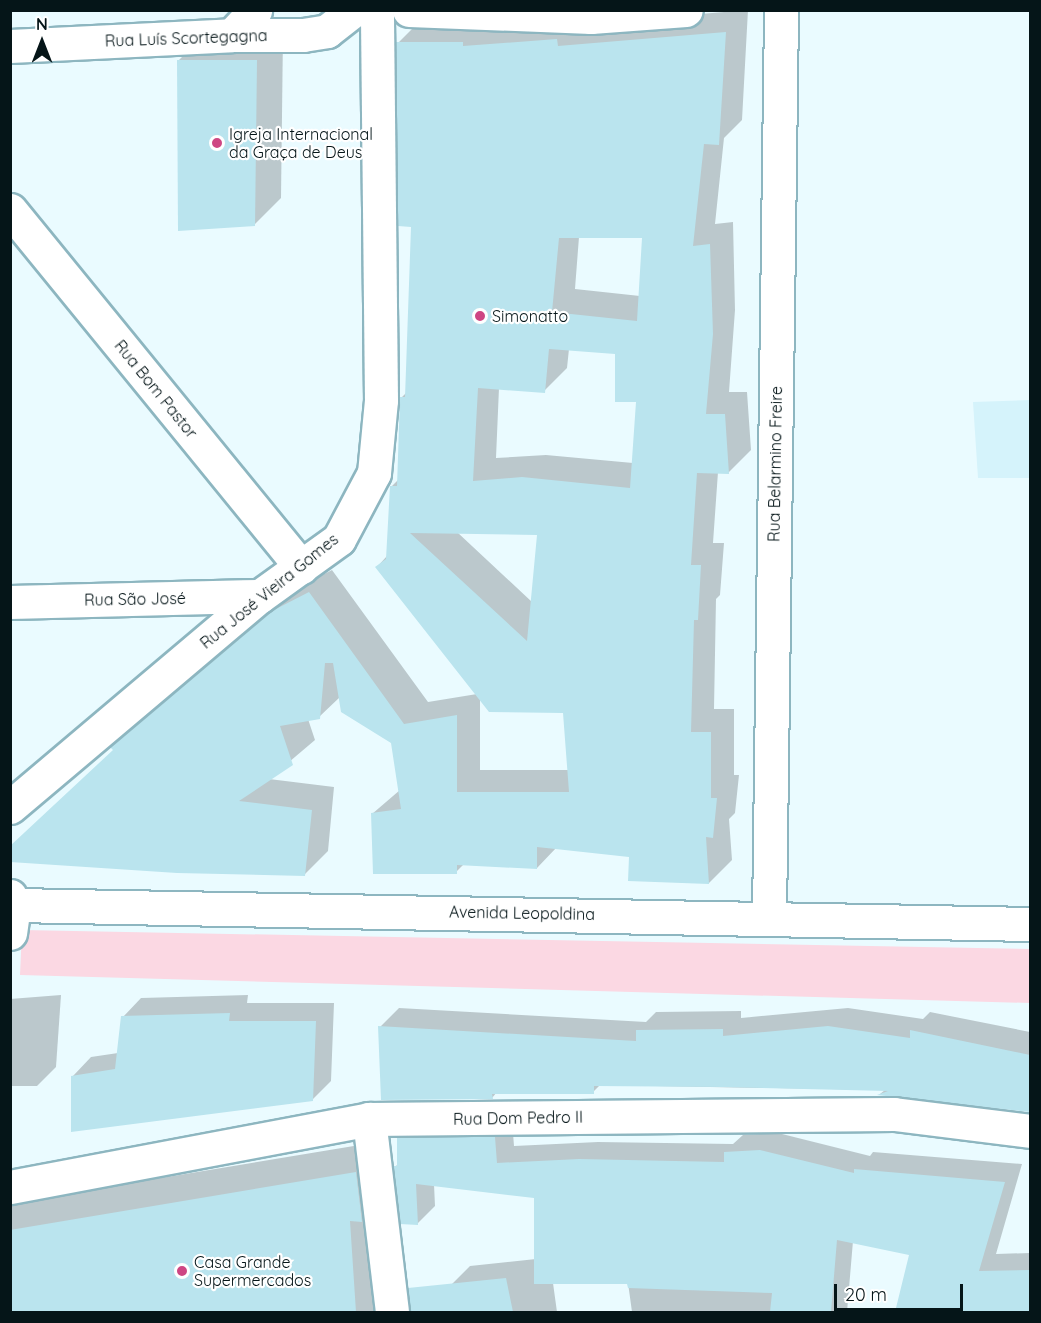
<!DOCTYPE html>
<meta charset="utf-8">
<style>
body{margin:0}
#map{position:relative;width:1041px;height:1323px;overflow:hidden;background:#eafbff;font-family:Quicksand,sans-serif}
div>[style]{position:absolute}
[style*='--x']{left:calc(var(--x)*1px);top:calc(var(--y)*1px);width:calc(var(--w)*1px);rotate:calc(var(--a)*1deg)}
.built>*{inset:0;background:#d5f3fb}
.green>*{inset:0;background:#fbd8e3}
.shadow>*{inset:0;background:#0003}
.building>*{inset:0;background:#bae4ee}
.roads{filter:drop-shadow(2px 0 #8db6c0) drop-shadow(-2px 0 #8db6c0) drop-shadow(0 2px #8db6c0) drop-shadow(0 -2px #8db6c0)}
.street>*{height:33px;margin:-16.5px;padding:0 16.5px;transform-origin:16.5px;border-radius:16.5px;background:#fff}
.secondary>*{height:33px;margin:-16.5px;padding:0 16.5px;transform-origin:16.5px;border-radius:16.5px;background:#fff}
.dots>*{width:16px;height:16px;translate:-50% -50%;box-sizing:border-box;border:3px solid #fff;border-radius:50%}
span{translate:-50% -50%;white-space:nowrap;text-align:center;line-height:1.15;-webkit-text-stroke:4.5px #fff;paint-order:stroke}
.street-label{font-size:16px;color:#051518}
.poi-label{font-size:16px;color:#051518}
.left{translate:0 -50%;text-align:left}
.frame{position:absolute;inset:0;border:12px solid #051518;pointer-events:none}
.north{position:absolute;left:12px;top:12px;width:60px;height:60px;-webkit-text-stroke:4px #fff;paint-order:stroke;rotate:0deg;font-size:16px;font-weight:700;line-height:24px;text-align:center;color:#051518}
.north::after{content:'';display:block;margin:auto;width:21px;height:27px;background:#051518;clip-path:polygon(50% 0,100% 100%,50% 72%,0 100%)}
.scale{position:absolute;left:834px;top:1284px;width:129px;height:27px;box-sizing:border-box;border:3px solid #051518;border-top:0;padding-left:8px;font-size:18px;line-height:21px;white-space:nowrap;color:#051518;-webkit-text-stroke:4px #fff;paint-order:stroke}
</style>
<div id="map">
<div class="built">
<i style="clip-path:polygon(1030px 400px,1030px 478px,978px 478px,973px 402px)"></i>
</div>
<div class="green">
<i style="clip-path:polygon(22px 930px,1030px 949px,1030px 1003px,20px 975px)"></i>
</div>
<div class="shadow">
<i style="clip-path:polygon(evenodd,748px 10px,742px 120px,724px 138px,715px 224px,733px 222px,735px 310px,729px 392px,747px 392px,751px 450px,728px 473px,718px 472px,713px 543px,724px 543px,720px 595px,716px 599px,714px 709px,734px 709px,734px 775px,739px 775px,735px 813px,729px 819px,732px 860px,709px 883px,631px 855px,557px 847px,537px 868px,464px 864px,456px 872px,372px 814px,400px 790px,392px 742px,340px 697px,319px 717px,308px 719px,315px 740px,269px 779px,334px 787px,328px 851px,305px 874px,115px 750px,112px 747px,135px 724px,295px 589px,332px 570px,428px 702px,477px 694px,377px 567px,387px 556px,391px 487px,399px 479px,401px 398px,407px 392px,412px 226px,398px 43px,421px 20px,580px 24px,748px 10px,579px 237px,643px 237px,640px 296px,575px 289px,579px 237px,748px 10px,569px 349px,617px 353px,637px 401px,633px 463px,546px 455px,496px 458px,499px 388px,544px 391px,567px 368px,569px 349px,748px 10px,457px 532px,538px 534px,532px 602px,457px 532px,748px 10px,480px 697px,564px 712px,569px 770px,480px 770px,480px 697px)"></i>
<i style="clip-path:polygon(206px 33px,283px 33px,281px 198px,254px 225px,179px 60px)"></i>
<i style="clip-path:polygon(61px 995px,56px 1067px,37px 1086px,10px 1086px,10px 999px)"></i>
<i style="clip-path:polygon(248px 995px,247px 1003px,334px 1003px,331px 1081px,312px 1100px,73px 1076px,91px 1057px,118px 1053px,123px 1017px,141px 998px)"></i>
<i style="clip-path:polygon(399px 1008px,646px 1022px,656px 1012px,741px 1011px,741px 1018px,848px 1008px,923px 1019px,930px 1012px,1030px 1032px,1030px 1104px,1025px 1110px,880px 1094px,885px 1090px,600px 1085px,593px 1092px,497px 1092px,492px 1098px,380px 1027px)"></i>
<i style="clip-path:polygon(416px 1120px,512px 1120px,514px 1146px,598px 1142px,733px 1144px,743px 1135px,778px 1133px,870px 1156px,873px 1152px,1022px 1164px,996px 1254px,1030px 1253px,1030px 1312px,897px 1312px,911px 1254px,853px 1241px,847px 1312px,632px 1312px,628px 1283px,553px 1283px,557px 1312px,455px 1312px,451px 1285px,470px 1266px,536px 1259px,536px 1197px,434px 1184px,435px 1206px,417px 1224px,397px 1185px,384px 1198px,391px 1312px,10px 1312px,10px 1203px,390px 1140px,393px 1169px,398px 1164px,398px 1138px)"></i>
</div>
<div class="building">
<i style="clip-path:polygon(evenodd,726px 32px,719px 145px,704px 144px,693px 246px,710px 244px,713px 334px,706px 414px,725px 414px,729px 474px,697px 473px,691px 565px,701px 565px,698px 620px,694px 620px,691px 732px,711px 732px,711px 798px,717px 798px,713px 838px,706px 837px,709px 884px,628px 881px,629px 857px,537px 847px,537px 869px,457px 865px,457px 874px,373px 874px,371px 813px,401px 809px,391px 743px,341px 712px,333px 663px,325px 663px,320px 719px,280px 726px,293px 765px,239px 801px,312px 810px,305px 876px,177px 873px,10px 862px,10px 846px,113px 750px,110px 747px,270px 612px,309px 592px,404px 724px,457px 715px,457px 792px,569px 792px,563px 713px,489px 712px,375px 567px,386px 559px,390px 486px,397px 486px,400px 397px,405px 397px,411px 227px,398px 226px,396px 42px,463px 42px,463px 46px,557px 39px,558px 46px,726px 32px,559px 238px,642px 238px,637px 321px,552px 312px,559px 238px,726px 32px,549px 349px,615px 354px,615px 402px,636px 402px,630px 488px,522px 477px,473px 481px,478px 388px,545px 393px,549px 349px,726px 32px,410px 533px,537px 535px,527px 641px,410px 533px)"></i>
<i style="clip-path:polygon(177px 60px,257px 60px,255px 226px,178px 231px)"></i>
<i style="clip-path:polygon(230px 1013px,229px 1021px,316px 1021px,313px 1101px,71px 1132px,71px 1076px,115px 1069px,121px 1016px)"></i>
<i style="clip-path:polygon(378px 1026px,636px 1041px,636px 1030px,723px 1029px,723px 1036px,828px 1026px,910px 1038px,910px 1030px,1030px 1055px,1030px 1112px,877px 1095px,888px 1091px,723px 1087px,594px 1086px,594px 1094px,492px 1094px,493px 1099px,381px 1100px)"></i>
<i style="clip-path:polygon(397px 1137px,495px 1137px,497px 1163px,579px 1159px,724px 1162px,724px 1152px,760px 1150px,854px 1173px,854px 1169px,1005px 1182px,979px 1271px,1030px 1270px,1030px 1312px,895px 1312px,909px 1255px,837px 1240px,831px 1312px,770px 1312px,772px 1293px,628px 1288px,627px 1284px,534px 1284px,534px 1198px,416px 1184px,418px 1225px,400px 1224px,393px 1166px,397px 1166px)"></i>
<i style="clip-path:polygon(356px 1172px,362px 1222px,350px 1221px,356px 1312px,10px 1312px,10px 1230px)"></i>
<i style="clip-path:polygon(506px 1278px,513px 1312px,410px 1312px,408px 1288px)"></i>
</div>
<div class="roads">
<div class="street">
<i style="--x:10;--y:46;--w:222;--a:-2.8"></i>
<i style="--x:232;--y:35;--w:71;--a:0"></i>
<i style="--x:303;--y:35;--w:24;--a:-9"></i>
<i style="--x:327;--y:31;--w:34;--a:-38"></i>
<i style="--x:10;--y:210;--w:461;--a:50.8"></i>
<i style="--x:10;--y:602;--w:250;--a:-1.4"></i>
<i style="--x:769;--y:917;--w:907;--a:-89.24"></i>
<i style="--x:369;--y:1119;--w:194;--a:83.2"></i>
<i style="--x:10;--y:1187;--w:365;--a:-10.7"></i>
<i style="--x:369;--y:1119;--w:525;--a:-0.55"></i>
<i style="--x:894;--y:1114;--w:137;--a:7.1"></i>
</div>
<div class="secondary">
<i style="--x:409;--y:10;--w:182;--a:2.2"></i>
<i style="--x:591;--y:17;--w:95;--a:-4.2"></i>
<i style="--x:232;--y:35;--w:34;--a:-47"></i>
<i style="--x:10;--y:807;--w:327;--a:-40.2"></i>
<i style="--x:260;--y:596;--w:97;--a:-35.8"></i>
<i style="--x:339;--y:539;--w:75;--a:-62.1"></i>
<i style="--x:374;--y:473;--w:73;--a:-84.5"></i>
<i style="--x:381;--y:400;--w:390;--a:-90.6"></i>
<i style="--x:10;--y:896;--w:10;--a:66"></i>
<i style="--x:14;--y:905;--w:28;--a:98"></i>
<i style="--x:14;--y:905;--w:1016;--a:1.07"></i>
</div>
</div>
<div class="dots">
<i style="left:217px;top:143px;background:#ce4683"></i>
<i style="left:480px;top:316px;background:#ce4683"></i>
<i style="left:182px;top:1271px;background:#ce4683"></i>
</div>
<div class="street-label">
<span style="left:186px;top:38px;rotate:-2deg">Rua Luís Scortegagna</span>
<span style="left:156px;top:389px;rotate:51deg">Rua Bom Pastor</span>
<span style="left:775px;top:464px;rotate:-89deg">Rua Belarmino Freire</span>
<span style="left:269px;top:591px;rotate:-39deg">Rua José Vieira Gomes</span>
<span style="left:135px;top:599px;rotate:-1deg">Rua São José</span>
<span style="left:522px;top:913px;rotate:1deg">Avenida Leopoldina</span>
<span style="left:518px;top:1118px;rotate:-1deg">Rua Dom Pedro II</span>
</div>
<div class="poi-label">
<span class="left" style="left:229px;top:143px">Igreja Internacional<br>da Graça de Deus</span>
<span class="left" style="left:492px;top:316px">Simonatto</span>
<span class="left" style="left:194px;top:1271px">Casa Grande<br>Supermercados</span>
</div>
<div class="frame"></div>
<div class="north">N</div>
<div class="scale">20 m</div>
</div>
